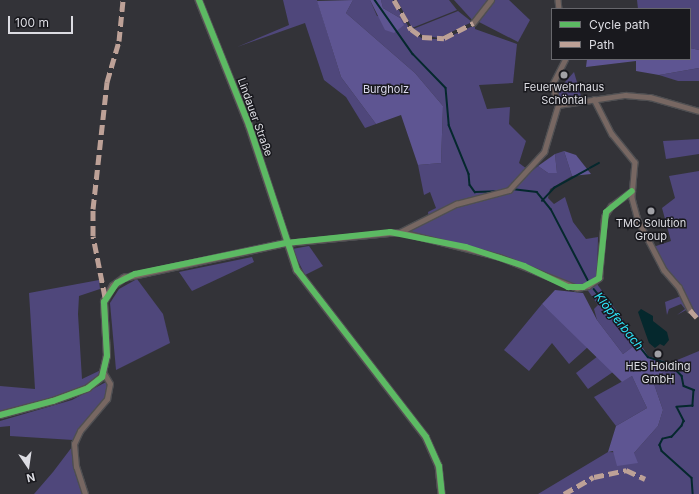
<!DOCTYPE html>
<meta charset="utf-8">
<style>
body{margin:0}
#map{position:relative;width:699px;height:494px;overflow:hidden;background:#333338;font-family:Inter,sans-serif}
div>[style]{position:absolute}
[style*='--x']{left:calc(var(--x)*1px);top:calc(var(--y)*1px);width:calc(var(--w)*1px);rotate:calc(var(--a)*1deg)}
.green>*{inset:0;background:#4f477b}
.forest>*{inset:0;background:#5e5592}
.water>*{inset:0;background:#05282d}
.stream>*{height:1.5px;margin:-0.75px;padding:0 0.75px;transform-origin:0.75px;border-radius:0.75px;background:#05282d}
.roads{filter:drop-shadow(1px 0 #4f4f52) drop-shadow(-1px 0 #4f4f52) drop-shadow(0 1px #4f4f52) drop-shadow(0 -1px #4f4f52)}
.minor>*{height:4.5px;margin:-2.25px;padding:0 2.25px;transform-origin:2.25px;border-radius:2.25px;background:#776762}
.tertiary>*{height:5.5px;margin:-2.75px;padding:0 2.75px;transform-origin:2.75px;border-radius:2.75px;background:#776762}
.quiet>*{height:5px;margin-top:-2.5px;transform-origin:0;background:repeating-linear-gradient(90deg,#bda197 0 10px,transparent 0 15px)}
.cycleway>*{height:6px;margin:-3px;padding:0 3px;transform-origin:3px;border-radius:3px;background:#5cba63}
.dots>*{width:11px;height:11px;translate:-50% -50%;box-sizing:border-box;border:2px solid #19191e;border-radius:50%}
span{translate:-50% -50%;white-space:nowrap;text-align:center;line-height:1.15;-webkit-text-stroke:3px #19191e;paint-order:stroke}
.poi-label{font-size:11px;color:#dcdce2}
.park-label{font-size:11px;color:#dddbef}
.street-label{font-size:11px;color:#dcdce2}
.water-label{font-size:12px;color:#2ee5fa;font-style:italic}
.legend{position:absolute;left:551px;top:8px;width:140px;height:52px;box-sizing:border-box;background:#19191e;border:1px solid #67676c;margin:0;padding:5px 7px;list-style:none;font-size:12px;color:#dcdce2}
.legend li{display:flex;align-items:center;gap:8px;height:20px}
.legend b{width:20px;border:1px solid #67676c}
.north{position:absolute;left:8px;top:446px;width:40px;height:40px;-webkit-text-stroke:3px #19191e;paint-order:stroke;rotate:167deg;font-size:11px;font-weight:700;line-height:16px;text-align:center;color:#dcdce2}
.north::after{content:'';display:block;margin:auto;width:14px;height:18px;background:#dcdce2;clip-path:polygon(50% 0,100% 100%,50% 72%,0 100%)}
.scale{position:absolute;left:8px;top:16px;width:65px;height:18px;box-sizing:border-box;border:2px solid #dcdce2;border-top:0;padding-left:5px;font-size:12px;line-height:14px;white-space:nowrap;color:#dcdce2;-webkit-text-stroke:3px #19191e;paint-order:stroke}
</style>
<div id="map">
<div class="green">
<i style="clip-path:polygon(283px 0,317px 0,341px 77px,376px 124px,365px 128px,346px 97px,324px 80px,305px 23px,237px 47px,289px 25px)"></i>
<i style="clip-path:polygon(353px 0,370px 0,377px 16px,400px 18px,383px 8px,381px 0,393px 0,411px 31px,423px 39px,444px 39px,475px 25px,475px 29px,517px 44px,513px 83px,479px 85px,487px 109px,510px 107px,509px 124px,526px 141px,519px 163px,531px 172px,538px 166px,548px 173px,557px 173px,555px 154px,564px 151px,572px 176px,550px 189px,548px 198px,554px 204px,565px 197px,573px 222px,586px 239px,598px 237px,597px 284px,639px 342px,623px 354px,597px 320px,594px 309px,598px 305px,584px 285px,577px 286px,500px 255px,405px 230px,429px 219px,428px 212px,436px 208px,430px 192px,424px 195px,418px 165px,441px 163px,443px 106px,415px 73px,346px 13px)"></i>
<i style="clip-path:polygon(397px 0,449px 0,457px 10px,412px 28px)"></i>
<i style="clip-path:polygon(454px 0,489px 0,473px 21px)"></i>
<i style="clip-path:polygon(492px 0,509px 0,530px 20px,518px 42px,479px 22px)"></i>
<i style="clip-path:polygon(637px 0,699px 0,699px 50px,690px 48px,690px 9px,638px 9px)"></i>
<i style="clip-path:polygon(458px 11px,472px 22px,439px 38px,422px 35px,413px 29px)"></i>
<i style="clip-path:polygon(699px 68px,699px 81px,678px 81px,659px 75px)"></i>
<i style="clip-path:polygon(574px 72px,581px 96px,561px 101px,557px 91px)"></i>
<i style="clip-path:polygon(699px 139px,699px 154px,666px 159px,663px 141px)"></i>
<i style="clip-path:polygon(699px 171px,699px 318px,653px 247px,671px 241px,662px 208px,675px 198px,669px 176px)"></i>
<i style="clip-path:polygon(309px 246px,323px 266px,305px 275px,292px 249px)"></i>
<i style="clip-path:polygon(252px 257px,254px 262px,192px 291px,179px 272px)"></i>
<i style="clip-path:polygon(137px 279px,163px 314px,170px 343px,116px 370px,110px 303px,119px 289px)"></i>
<i style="clip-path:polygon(99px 280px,100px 289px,79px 296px,78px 314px,82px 379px,103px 369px,102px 374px,91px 385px,66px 395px,0 413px,0 386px,35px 389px,29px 293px)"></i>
<i style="clip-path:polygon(681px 296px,688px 309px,677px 315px,685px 309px,681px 304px,669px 309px,667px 315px,665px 302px)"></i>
<i style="clip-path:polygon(542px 304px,589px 346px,569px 364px,552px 343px,529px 371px,504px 350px)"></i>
<i style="clip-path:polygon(699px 351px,699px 494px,538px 494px,608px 452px,634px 453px,658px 426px,663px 410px,654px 384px,670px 363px)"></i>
<i style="clip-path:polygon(598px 356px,613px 372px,588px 389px,576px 373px)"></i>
<i style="clip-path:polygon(632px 376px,647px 408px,616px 426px,594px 397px)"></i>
<i style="clip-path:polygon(108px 381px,106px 399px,73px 440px,10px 436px,10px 426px,0 427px,0 421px,72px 400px)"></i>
<i style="clip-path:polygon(72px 447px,83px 494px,34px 494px,53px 472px)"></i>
</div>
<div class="forest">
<i style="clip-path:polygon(353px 0,346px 13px,415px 73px,443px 106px,441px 163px,418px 165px,401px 115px,376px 124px,341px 77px,317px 1px)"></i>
<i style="clip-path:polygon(370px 0,381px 0,383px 8px,400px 18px,404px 25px,394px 33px,385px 30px)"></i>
<i style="clip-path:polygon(690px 48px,699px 50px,699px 68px,659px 75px,636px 71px,636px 61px,586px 67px,587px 59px,690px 59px)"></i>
<i style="clip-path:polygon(564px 151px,576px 155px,591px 174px,572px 176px)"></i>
<i style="clip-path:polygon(555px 154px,557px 173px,548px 173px,538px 166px)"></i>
<i style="clip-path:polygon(555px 290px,583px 293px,597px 320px,623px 354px,639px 342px,648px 356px,670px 363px,654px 384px,663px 410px,658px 426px,634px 453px,638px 463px,617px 466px,613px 451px,608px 452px,616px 426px,647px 408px,638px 389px,632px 376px,622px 382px,542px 304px)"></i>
</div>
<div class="water">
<i style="clip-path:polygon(641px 309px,653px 316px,653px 321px,667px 332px,669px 340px,664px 346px,660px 344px,655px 348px,649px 343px,638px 312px)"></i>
</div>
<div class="stream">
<i style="--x:375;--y:0;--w:66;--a:54.9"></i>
<i style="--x:413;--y:54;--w:47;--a:45.9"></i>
<i style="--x:446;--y:88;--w:37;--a:85"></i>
<i style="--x:449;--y:125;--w:53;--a:67.8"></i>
<i style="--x:469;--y:174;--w:11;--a:85"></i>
<i style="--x:470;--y:185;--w:9;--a:54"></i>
<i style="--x:475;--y:192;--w:23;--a:-2"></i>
<i style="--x:590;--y:168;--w:10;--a:-29"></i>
<i style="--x:512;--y:189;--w:25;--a:7"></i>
<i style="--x:537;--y:192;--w:22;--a:51"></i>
<i style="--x:551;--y:209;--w:80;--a:62.5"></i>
<i style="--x:542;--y:201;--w:18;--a:-47"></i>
<i style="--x:554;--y:188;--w:39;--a:-29"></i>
<i style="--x:594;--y:289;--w:87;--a:51.5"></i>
<i style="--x:648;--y:357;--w:23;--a:18"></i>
<i style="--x:670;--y:364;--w:17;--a:45"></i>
<i style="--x:682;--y:376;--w:10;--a:79"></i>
<i style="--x:684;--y:386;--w:11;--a:22"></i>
<i style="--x:694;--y:390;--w:16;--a:94"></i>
<i style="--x:693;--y:406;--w:16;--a:176"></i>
<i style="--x:677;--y:407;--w:16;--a:63"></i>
<i style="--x:684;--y:421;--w:5;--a:112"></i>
<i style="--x:682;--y:426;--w:15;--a:132"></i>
<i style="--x:672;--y:437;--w:9;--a:167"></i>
<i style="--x:663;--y:439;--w:7;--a:117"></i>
<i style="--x:660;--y:445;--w:6;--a:72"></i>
<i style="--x:662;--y:451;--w:40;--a:42"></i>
<i style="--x:692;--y:478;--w:16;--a:86"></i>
</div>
<div class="roads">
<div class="minor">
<i style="--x:558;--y:0;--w:9;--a:84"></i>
<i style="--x:473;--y:23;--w:29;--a:-52"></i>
<i style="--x:594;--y:99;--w:39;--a:63"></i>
<i style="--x:612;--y:134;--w:36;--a:51"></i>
<i style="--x:635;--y:162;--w:36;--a:95"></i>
<i style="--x:632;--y:198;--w:23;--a:75"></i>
<i style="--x:638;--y:220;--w:56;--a:62.5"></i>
<i style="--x:664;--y:270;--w:23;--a:49"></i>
<i style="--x:679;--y:287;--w:25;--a:64"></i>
<i style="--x:558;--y:105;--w:68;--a:-8.5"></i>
<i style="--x:625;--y:95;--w:25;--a:5"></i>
<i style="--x:650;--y:97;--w:51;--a:15.9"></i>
<i style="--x:558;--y:105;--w:21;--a:-107"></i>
<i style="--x:552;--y:85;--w:29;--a:-63"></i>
<i style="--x:400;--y:232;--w:63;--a:-26.6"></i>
<i style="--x:456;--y:204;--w:55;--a:-14.8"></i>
<i style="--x:509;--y:190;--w:52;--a:-47.4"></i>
<i style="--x:544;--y:152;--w:49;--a:-73.4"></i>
<i style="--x:286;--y:243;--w:116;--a:-5.5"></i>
<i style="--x:401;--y:232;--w:102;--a:14.2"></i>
<i style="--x:500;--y:257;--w:83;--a:21.9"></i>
<i style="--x:577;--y:288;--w:11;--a:-10"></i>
<i style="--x:588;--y:286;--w:14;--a:-36"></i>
<i style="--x:599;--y:278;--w:61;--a:-85.3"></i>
<i style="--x:604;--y:217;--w:13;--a:-58"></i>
<i style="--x:611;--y:206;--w:26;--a:-36"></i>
<i style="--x:85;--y:494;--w:28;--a:-108"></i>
<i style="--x:76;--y:467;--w:23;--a:-95"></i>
<i style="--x:74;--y:444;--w:14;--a:-65"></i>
<i style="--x:80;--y:431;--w:42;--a:-49.8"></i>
<i style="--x:107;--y:399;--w:15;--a:-79"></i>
<i style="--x:110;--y:384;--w:12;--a:-121"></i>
</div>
<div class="tertiary">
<i style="--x:199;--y:0;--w:135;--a:68.2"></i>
<i style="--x:249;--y:125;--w:153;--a:71.7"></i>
<i style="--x:297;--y:270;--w:211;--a:52.3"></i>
<i style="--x:426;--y:437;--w:32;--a:66"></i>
<i style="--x:439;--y:466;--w:28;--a:84"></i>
<i style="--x:0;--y:415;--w:55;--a:-14.8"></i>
<i style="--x:53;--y:401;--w:37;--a:-20"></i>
<i style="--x:88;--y:388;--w:18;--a:-38"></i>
<i style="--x:102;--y:377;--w:22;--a:-77"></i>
<i style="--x:107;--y:356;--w:54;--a:-93.2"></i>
<i style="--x:104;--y:302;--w:18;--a:-61"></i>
<i style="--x:113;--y:286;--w:14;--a:-36"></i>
<i style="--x:124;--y:278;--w:166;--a:-12.2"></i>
</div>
</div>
<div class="quiet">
<i style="--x:394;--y:0;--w:34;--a:60"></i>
<i style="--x:411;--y:29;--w:14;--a:36"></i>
<i style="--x:422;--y:37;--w:22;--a:3"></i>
<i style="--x:444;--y:38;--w:33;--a:-27"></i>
<i style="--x:105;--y:297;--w:62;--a:-101.1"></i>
<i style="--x:93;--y:236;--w:27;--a:-90"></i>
<i style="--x:93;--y:209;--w:128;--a:-83.7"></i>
<i style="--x:107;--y:82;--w:43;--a:-73.7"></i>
<i style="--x:119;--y:41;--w:41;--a:-84.4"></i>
<i style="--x:690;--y:310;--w:13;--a:48"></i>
<i style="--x:564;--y:494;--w:34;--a:-30"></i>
<i style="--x:594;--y:477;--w:33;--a:-12"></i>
<i style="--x:626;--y:470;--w:21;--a:25"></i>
</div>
<div class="cycleway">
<i style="--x:199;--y:0;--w:135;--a:68.2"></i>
<i style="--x:249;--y:125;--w:153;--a:71.7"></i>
<i style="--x:297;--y:270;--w:211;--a:52.3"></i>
<i style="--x:426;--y:437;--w:32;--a:66"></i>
<i style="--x:439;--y:466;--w:28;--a:84"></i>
<i style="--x:0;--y:415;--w:55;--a:-14.8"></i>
<i style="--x:53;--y:401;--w:37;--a:-20"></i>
<i style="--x:88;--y:388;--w:18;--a:-38"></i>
<i style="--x:102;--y:377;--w:22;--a:-77"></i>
<i style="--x:107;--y:356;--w:54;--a:-93.2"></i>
<i style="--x:104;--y:302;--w:23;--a:-56"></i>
<i style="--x:117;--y:283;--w:20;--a:-27"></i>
<i style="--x:135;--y:274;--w:154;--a:-11.6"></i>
<i style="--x:286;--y:243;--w:105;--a:-6"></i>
<i style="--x:390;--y:232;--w:77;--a:11.2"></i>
<i style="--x:466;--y:247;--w:61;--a:18.1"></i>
<i style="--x:524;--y:266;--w:49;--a:25.5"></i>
<i style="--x:568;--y:287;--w:15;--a:0"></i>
<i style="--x:583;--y:287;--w:18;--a:-29"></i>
<i style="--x:599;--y:278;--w:66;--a:-83.9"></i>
<i style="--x:606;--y:212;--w:33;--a:-39"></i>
</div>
<div class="dots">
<i style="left:564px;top:75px;background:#a1a1a6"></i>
<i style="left:651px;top:211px;background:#a1a1a6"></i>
<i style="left:658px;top:354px;background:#a1a1a6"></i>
</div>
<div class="poi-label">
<span style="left:564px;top:94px">Feuerwehrhaus<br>Schöntal</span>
<span style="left:651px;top:230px">TMC Solution<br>Group</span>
<span style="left:658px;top:373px">HES Holding<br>GmbH</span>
</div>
<div class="park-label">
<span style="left:386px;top:89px">Burgholz</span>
</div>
<div class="street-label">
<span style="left:255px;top:117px;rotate:70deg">Lindauer Straße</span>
</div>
<div class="water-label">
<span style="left:619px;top:321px;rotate:51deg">Klöpferbach</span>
</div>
<ul class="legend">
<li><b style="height:5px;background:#5cba63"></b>Cycle path</li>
<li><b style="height:5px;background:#bda197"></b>Path</li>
</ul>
<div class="north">N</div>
<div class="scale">100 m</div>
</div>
